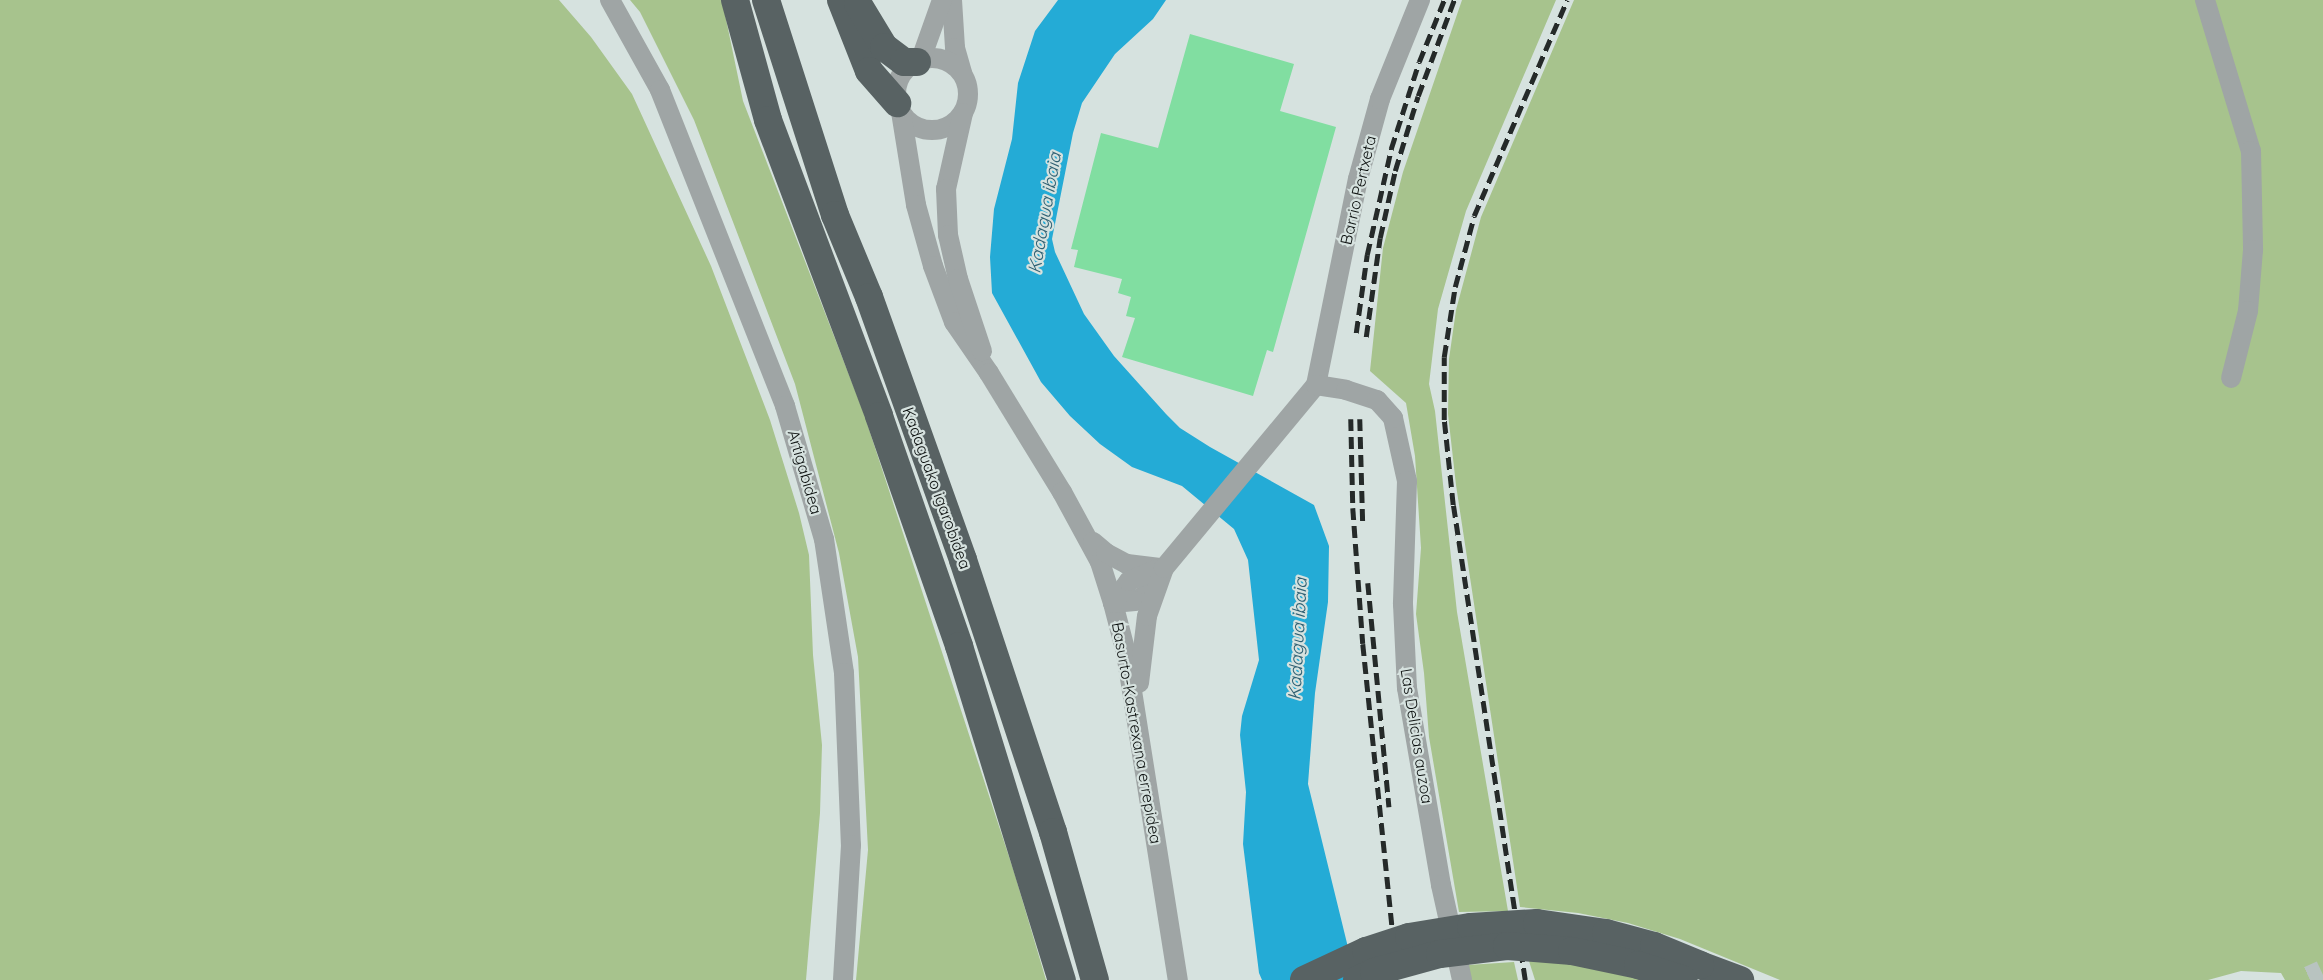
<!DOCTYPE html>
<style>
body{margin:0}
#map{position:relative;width:2323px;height:980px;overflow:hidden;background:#d6e2df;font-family:Quicksand,sans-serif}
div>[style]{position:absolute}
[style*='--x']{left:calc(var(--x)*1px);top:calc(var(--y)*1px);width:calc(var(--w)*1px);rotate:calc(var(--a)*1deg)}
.green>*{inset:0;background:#a7c38d}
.water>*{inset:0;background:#24abd6}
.building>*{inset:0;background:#81dea1}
.highway-tunnel>*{height:28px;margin-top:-14px;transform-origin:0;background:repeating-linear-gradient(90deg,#b8c3c0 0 28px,transparent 0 42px)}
.minor>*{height:20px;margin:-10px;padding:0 10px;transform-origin:10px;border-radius:10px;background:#9fa5a5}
.minor>.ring{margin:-10px;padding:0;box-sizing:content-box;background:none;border:20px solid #9fa5a5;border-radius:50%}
.highway>*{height:28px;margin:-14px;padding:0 14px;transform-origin:14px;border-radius:14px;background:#586263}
.rail>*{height:4.5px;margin-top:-2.25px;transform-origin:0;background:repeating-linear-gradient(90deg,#252a29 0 12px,transparent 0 18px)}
.minor-bridge>*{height:20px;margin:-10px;padding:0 10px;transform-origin:10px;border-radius:10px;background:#9fa5a5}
.highway-bridge>*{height:28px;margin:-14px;padding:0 14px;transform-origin:14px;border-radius:14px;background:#586263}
span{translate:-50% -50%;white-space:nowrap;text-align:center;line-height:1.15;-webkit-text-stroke:4.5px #d6e2df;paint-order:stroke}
.street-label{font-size:16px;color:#0d1110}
.water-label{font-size:18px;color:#2d5f72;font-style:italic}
</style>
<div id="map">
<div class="green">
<i style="clip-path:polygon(0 0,559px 0,591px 37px,632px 94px,711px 266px,770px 420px,799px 513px,809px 555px,813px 655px,822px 745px,820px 813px,806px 980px,0 980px)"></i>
<i style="clip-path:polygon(630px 0,722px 0,743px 101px,863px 411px,1015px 875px,1046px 980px,856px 980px,868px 850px,858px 657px,839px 553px,795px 384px,694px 120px,640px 12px)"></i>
<i style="clip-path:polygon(1462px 0,1556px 0,1466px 211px,1438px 309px,1429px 384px,1435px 411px,1457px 612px,1508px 911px,1459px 912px,1429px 737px,1424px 673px,1416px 614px,1421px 548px,1415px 456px,1406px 403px,1370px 371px,1383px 248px,1403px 172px)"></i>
<i style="clip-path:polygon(1574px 0,2323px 0,2323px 980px,2285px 980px,2281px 973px,2241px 971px,2208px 980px,1780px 980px,1680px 939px,1628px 923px,1578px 913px,1520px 907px,1456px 485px,1448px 414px,1449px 359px,1456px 310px,1481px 217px)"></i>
<i style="clip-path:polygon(1529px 961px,1582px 964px,1647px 980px,1535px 980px)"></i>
<i style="clip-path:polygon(1514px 962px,1518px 980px,1471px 980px,1468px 965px)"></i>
</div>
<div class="water">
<i style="clip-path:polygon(1058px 0,1166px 0,1153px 19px,1115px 54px,1082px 103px,1073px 133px,1052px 239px,1055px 252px,1084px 314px,1114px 356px,1166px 414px,1180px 428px,1210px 447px,1314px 505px,1329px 546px,1328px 602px,1315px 693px,1308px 784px,1356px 980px,1262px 980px,1259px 973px,1243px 844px,1246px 792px,1240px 735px,1242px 716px,1259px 660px,1248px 560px,1234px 529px,1182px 486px,1132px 467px,1100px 444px,1070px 416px,1041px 382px,992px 293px,990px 257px,994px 209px,1012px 139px,1018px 83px,1035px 31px)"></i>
</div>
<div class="building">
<i style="clip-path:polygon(1190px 34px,1294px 64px,1280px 111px,1336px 127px,1273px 352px,1267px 350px,1253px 396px,1122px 357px,1135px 318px,1126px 316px,1131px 297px,1118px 293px,1122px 279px,1074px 267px,1078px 250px,1071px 249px,1101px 133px,1158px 148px)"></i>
</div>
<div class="highway-tunnel">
<i style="--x:2310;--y:980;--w:14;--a:-25"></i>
</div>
<div class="minor">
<i style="--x:610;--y:0;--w:103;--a:60.9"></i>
<i style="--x:660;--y:90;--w:340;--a:68.4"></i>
<i style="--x:785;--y:406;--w:139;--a:73.7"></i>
<i style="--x:824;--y:539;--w:135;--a:81.5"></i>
<i style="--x:844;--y:673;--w:172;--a:87.7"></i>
<i style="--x:851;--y:845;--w:135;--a:93.4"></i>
<i style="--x:952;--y:0;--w:48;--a:86.4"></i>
<i style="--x:955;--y:48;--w:26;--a:74"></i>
<i style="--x:2205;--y:0;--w:158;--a:73.1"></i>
<i style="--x:2251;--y:151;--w:99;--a:88.8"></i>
<i style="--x:2253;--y:250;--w:61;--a:94.7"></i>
<i style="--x:2248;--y:311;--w:69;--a:104.2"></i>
<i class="ring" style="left:896px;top:58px;width:52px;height:52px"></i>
<i style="--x:921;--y:59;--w:63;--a:-70.4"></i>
<i style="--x:901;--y:112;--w:94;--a:80.8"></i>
<i style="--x:916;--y:205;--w:63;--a:74.4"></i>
<i style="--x:933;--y:266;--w:60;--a:69.4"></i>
<i style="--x:954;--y:322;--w:62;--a:55.5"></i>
<i style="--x:989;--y:373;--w:140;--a:58.5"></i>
<i style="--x:1062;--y:492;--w:80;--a:61.5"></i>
<i style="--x:1100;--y:562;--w:43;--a:72.4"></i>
<i style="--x:1113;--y:603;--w:52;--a:75.4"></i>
<i style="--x:1126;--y:653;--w:331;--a:81"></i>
<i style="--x:963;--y:113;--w:78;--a:102.6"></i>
<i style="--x:946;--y:189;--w:46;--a:87.5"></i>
<i style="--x:948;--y:235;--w:45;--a:77.2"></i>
<i style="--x:958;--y:279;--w:76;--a:71.6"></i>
<i style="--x:1393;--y:418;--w:65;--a:77.5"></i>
<i style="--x:1407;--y:481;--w:123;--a:91.9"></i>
<i style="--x:1403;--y:604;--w:84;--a:87.3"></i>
<i style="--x:1407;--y:688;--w:200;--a:80.2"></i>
<i style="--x:1441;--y:885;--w:97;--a:77.5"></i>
<i style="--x:1093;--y:542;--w:17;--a:40"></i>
<i style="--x:1106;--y:553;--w:24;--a:28"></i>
<i style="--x:1127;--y:564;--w:31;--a:7"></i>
<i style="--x:1155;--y:589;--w:23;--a:149"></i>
<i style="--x:1135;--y:601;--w:22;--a:175"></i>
<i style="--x:1113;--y:603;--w:27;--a:-54"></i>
<i style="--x:1129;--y:581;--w:35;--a:-22"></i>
<i style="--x:1139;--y:683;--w:67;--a:-83.2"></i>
<i style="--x:1147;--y:616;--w:51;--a:-70.5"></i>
<i style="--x:1164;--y:568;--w:238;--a:-50.3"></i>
<i style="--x:1316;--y:385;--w:210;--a:-78.5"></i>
<i style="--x:1358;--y:179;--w:83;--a:-74.6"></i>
<i style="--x:1380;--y:99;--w:107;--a:-68"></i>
</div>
<div class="highway">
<i style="--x:735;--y:0;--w:124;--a:74.6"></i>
<i style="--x:768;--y:120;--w:316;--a:69.4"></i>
<i style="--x:879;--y:416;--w:244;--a:70.8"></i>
<i style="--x:959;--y:646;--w:350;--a:72.9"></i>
<i style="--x:766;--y:0;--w:226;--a:72.2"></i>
<i style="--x:835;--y:215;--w:89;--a:67.5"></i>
<i style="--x:869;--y:297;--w:279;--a:70.3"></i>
<i style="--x:963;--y:560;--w:287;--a:71.7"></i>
<i style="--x:1053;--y:832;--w:154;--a:74.2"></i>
<i style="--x:841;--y:0;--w:76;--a:68.5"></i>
<i style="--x:869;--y:71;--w:43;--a:48.8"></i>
<i style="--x:858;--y:4;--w:50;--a:58.8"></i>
<i style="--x:884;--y:47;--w:25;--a:37"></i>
<i style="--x:904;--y:62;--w:13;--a:0"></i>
<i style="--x:1700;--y:965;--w:43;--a:20.6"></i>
</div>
<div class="rail">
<i style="--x:1356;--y:333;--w:79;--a:-82"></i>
<i style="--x:1367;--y:255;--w:109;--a:-77.2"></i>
<i style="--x:1391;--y:149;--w:91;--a:-72.2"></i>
<i style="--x:1419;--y:62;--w:67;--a:-68"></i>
<i style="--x:1366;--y:337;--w:100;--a:-82"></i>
<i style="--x:1380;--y:238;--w:69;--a:-77.4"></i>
<i style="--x:1395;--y:171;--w:78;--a:-73"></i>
<i style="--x:1418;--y:96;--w:103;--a:-69.4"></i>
<i style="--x:1351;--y:419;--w:89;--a:88.7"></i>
<i style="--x:1353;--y:508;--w:136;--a:85.8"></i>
<i style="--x:1363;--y:644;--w:338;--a:84.1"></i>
<i style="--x:1360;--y:419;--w:107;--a:88.4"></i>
<i style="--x:1368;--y:583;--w:225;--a:84.6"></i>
<i style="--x:1525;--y:980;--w:480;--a:-98.6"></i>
<i style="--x:1453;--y:505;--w:85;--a:-96"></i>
<i style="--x:1444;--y:420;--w:63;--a:-90"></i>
<i style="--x:1444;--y:357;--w:71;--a:-81.1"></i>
<i style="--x:1455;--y:287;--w:73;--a:-75"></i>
<i style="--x:1474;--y:216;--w:235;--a:-66.7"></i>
</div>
<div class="minor-bridge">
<i style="--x:1316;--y:385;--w:30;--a:9"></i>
<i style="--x:1346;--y:390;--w:33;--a:18"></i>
<i style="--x:1377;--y:400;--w:24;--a:48"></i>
</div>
<div class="highway-bridge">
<i style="--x:1304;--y:980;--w:68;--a:-25.1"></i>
<i style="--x:1366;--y:951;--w:45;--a:-18"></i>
<i style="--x:1409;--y:937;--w:63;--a:-9.2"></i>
<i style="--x:1471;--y:927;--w:66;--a:-3.5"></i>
<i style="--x:1537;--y:923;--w:70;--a:8.2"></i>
<i style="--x:1606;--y:933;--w:50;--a:15.2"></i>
<i style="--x:1654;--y:946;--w:50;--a:22.4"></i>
<i style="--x:1357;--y:980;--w:19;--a:-25"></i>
<i style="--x:1374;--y:972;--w:68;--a:-15.3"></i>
<i style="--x:1440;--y:954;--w:67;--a:-6.8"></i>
<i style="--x:1507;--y:946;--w:65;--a:4.4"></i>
<i style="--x:1572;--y:951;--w:67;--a:12"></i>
<i style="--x:1638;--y:965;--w:48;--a:18.1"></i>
</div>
<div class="street-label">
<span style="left:1358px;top:190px;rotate:-77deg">Barrio Pertxeta</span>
<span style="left:805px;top:472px;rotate:74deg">Artigabidea</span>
<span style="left:937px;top:488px;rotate:70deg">Kadaguako igarobidea</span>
<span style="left:1137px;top:733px;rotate:80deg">Basurto-Kastrexana errepidea</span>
<span style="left:1417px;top:736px;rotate:81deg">Las Delicias auzoa</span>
</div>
<div class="water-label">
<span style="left:1045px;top:213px;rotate:-80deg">Kadagua ibaia</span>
<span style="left:1298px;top:639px;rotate:-87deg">Kadagua ibaia</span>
</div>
</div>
